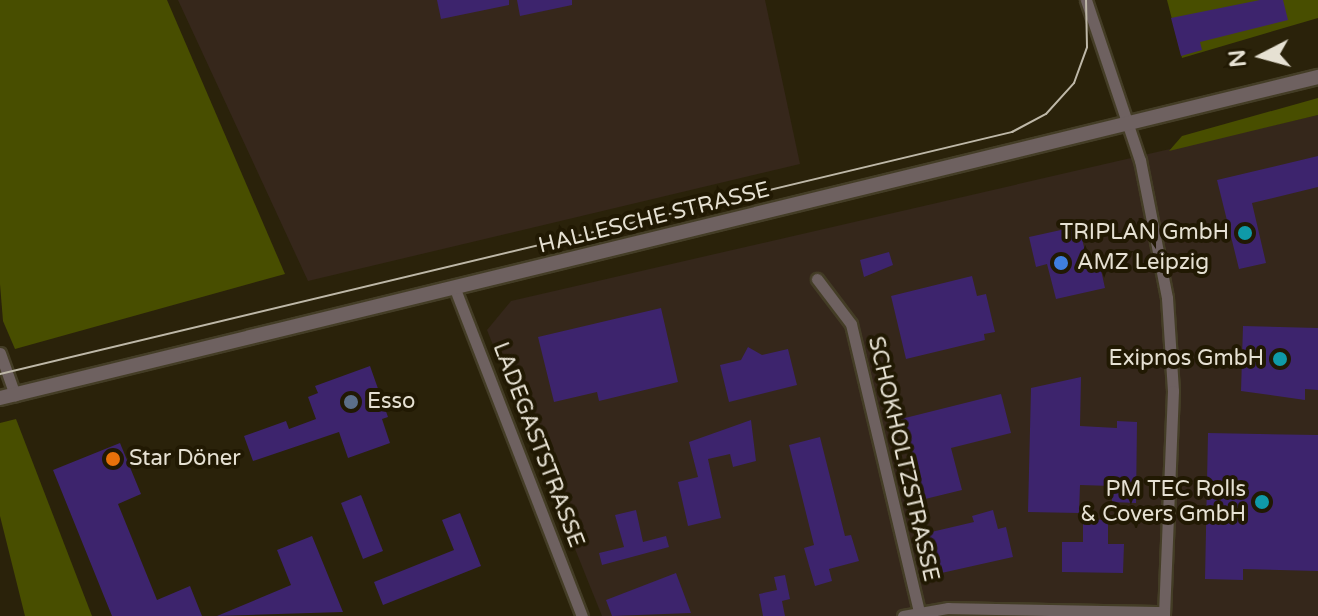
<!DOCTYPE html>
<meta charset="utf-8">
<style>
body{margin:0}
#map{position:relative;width:1318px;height:616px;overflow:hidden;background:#2a220a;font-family:"Varela Round",sans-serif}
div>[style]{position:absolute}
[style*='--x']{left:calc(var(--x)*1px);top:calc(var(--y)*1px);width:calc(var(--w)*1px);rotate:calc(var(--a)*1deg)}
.commercial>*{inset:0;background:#35271b}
.industrial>*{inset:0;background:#36271b}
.green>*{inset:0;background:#484e00}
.building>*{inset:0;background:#3d246d}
.roads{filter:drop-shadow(2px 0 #443d26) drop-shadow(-2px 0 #443d26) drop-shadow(0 2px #443d26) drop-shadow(0 -2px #443d26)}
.minor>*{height:11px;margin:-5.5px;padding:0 5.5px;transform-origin:5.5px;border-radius:5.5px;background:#6e6160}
.tertiary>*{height:14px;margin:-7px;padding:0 7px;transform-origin:7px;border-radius:7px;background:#6e6160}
.tram>*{height:2px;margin:-1px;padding:0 1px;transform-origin:1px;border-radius:1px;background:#beb8a8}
.dots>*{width:22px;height:22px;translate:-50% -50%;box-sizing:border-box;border:4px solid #211903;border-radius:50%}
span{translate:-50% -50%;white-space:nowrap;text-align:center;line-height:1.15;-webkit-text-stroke:8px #211903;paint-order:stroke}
.street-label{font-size:22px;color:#e6e1d3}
.poi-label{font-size:22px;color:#e6e1d3}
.right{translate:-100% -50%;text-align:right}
.left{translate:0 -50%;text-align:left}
.north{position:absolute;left:1222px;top:16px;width:80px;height:80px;-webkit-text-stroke:6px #211903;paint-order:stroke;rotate:264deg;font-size:22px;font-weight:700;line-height:32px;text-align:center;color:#e6e1d3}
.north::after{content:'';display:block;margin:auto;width:28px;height:36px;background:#e6e1d3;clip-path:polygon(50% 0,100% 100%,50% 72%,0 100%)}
</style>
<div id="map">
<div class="commercial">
<i style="clip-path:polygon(1318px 115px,1318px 616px,602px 616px,487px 330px,511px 301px)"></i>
</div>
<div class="industrial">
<i style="clip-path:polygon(178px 0,765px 0,800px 164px,308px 281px)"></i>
</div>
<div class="green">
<i style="clip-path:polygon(0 0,167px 0,285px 274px,15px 349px,3px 321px,0 284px)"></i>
<i style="clip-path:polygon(1167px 0,1318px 0,1318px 18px,1182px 58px)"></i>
<i style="clip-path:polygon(1318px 98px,1318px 115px,1169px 151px,1182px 136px)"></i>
<i style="clip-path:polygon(16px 419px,92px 616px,25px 616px,0 516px,0 423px)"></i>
</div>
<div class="building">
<i style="clip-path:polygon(437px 0,509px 0,509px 5px,441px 19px)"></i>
<i style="clip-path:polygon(517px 0,572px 0,572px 5px,520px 16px)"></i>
<i style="clip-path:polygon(1260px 0,1283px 0,1288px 20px,1200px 42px,1202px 50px,1181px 56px,1171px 18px)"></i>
<i style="clip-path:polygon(1318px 156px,1318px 187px,1252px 203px,1266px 263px,1239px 269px,1217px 180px)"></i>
<i style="clip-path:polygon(1079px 226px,1088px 264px,1099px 261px,1105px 288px,1056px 299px,1047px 264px,1036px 267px,1029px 237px)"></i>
<i style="clip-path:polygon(889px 252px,893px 265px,864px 277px,860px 260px)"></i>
<i style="clip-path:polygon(972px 276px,977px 296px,986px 294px,995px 332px,984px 334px,985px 340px,906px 359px,891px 296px)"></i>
<i style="clip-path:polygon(661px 308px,678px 382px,599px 401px,597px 392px,554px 402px,538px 337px)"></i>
<i style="clip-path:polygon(1243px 326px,1318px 328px,1318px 390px,1305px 389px,1305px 400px,1241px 391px)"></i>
<i style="clip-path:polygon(748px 347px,762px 355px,788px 349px,797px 385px,729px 402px,720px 365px,741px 360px)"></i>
<i style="clip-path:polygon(370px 366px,388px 417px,382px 419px,390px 443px,348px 458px,339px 432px,253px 461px,244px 436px,286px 421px,289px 429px,316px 419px,308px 397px,318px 393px,315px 386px)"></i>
<i style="clip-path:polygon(1081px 377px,1080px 426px,1117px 428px,1117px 421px,1137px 422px,1136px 503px,1112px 502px,1112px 486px,1080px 485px,1079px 513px,1028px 512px,1031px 388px)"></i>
<i style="clip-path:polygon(1001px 394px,1011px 433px,951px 448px,962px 490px,921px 500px,901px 419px)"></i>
<i style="clip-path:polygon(751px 420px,756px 461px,733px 467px,730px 454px,708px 459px,721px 518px,688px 526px,678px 482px,698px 477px,689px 442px)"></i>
<i style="clip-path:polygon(1208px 433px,1318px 435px,1318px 571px,1243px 569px,1243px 580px,1205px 579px)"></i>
<i style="clip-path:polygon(820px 437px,845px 536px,851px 535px,859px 561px,829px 569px,832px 581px,815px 586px,804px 548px,814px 545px,789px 445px)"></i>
<i style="clip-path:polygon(120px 443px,141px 494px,118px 504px,157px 600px,190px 586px,202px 616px,112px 616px,53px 470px)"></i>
<i style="clip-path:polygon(361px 495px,383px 551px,363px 559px,341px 503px)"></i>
<i style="clip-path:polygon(636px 510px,643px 542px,666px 536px,669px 547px,602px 565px,599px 553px,624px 547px,615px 515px)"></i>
<i style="clip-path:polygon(993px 510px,998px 529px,1006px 527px,1013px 557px,937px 574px,927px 533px,974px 522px,972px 516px)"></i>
<i style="clip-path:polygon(460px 513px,481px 566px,383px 605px,374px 582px,454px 550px,442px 520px)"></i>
<i style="clip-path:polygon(1083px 519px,1108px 520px,1108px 544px,1124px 544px,1123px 573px,1062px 572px,1062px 542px,1083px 542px)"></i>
<i style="clip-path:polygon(312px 536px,343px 612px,217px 616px,291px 585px,277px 550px)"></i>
<i style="clip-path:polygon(676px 573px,691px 613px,612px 616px,606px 600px)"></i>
<i style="clip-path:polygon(785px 575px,790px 599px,782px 601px,785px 616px,763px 616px,759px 594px,777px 590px,774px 577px)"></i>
</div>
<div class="roads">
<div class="minor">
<i style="--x:1086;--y:0;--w:169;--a:71.4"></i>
<i style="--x:1140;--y:160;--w:141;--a:78.9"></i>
<i style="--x:1167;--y:298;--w:93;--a:86.3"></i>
<i style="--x:1173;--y:391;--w:225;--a:92.3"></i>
<i style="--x:817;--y:279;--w:56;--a:52.9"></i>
<i style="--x:851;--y:324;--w:296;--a:76.7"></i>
<i style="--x:455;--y:289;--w:351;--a:68.8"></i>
<i style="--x:0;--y:353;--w:45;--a:70.3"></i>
<i style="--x:903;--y:616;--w:46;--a:-10.1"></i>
<i style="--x:948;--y:608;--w:216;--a:1.1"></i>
</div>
<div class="tertiary">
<i style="--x:0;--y:398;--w:1357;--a:-13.69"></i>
</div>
</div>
<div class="tram">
<i style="--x:0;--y:374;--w:1041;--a:-13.45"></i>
<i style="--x:1012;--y:132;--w:38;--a:-28"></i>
<i style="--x:1046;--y:114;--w:42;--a:-47.9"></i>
<i style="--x:1074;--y:83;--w:38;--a:-70"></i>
<i style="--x:1087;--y:47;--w:47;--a:-91.2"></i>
</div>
<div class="dots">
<i style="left:1245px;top:233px;background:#0f9aa8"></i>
<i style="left:1061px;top:263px;background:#3f7fe0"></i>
<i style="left:1280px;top:359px;background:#0f9aa8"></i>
<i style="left:351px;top:402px;background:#5c6f8a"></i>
<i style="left:113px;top:459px;background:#e8710a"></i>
<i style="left:1262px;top:502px;background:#0f9aa8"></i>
</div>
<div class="street-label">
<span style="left:654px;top:218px;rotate:-14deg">HALLESCHE STRASSE</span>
<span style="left:538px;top:445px;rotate:69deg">LADEGASTSTRASSE</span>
<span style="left:903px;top:459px;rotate:77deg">SCHOKHOLTZSTRASSE</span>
</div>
<div class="poi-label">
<span class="right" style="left:1229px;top:233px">TRIPLAN GmbH</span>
<span class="left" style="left:1077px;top:263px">AMZ Leipzig</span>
<span class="right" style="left:1264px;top:359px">Exipnos GmbH</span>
<span class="left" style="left:367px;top:402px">Esso</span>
<span class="left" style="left:129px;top:459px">Star Döner</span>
<span class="right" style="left:1246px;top:502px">PM TEC Rolls<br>&amp; Covers GmbH</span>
</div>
<div class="north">N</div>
</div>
